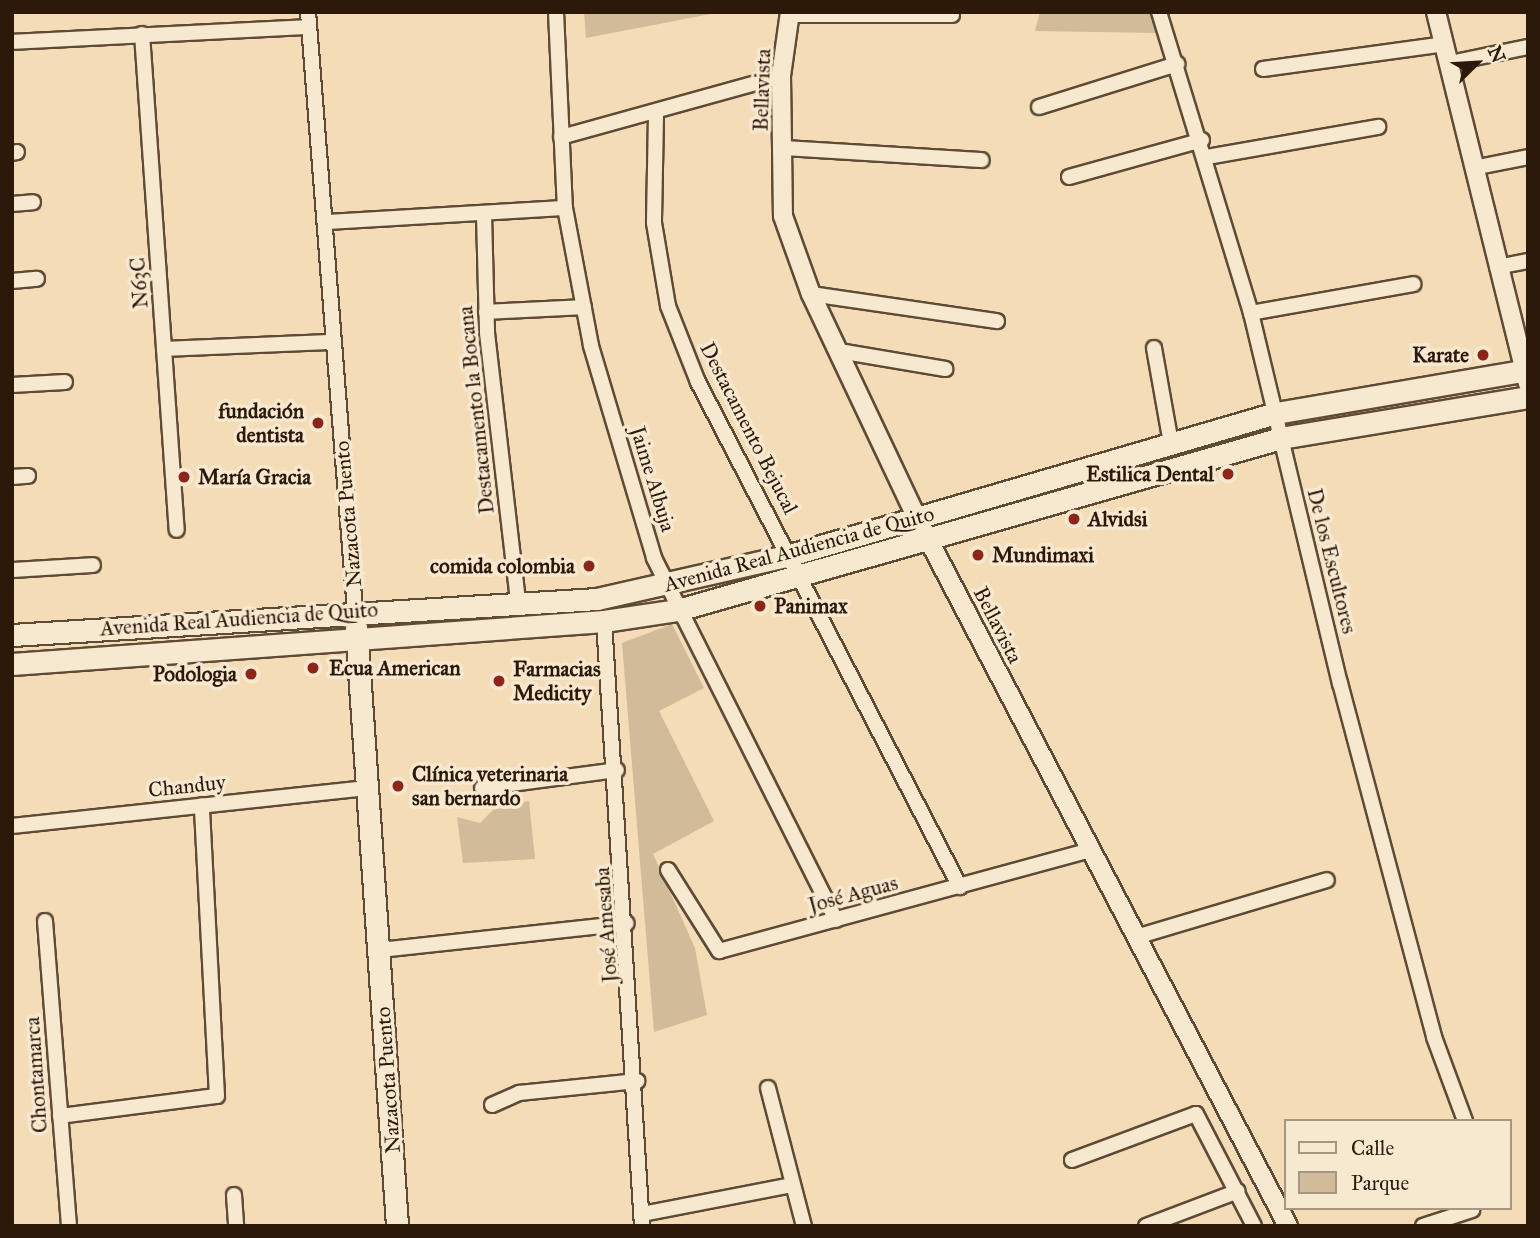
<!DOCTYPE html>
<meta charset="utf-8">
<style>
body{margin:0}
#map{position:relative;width:1540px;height:1238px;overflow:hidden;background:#f3dcb6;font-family:"IM FELL Great Primer",serif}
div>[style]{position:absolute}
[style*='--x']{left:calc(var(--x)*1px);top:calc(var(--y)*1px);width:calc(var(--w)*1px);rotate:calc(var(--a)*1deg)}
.green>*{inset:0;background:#d1bb99}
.roads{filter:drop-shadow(2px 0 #5e4a35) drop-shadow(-2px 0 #5e4a35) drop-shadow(0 2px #5e4a35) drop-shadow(0 -2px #5e4a35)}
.minor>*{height:14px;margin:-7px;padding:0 7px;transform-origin:7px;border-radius:7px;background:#f7e8d0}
.tertiary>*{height:18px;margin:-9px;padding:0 9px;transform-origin:9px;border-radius:9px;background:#f7e8d0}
.secondary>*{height:21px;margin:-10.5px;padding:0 10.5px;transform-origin:10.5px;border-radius:10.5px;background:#f7e8d0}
.dots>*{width:19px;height:19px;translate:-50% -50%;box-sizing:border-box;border:4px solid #f7e8d0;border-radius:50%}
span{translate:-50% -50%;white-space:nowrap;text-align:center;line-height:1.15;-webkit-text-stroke:7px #f7e8d0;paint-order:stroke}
.street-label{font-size:21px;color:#2d190a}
.poi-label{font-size:21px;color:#2d190a;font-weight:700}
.right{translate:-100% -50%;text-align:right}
.left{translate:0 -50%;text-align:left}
.frame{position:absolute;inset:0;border:14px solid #2d190a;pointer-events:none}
.legend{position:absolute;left:1284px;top:1119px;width:228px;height:91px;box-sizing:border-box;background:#f7e8d0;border:2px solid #a69581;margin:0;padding:9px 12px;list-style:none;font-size:21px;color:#2d190a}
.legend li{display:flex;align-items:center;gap:14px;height:35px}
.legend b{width:35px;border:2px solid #a69581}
.north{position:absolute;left:1442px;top:28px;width:70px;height:70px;-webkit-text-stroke:5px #f7e8d0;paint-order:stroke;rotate:66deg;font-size:19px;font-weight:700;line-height:28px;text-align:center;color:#2d190a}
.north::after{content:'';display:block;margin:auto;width:24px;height:32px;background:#2d190a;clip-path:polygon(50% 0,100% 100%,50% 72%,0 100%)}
</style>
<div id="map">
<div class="green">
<i style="clip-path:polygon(584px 12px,721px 12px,586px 38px)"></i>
<i style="clip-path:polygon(1040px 12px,1151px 12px,1157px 33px,1035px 31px)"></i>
<i style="clip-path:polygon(672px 624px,704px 688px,659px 711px,714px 821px,653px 854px,695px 948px,707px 1015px,654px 1032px,622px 643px)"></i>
<i style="clip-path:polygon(529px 801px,535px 859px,463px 863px,457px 817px,480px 823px,493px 810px)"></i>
</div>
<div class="roads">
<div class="minor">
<i style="--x:308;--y:12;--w:601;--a:85.51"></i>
<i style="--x:556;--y:12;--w:196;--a:87.4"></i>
<i style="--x:565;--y:208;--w:140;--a:79.3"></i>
<i style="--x:591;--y:346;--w:221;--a:73.4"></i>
<i style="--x:654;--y:558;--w:405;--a:63.3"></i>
<i style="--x:1159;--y:12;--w:315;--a:73"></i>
<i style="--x:1251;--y:313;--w:381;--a:76.5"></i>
<i style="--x:1340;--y:683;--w:366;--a:75.1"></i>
<i style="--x:1434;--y:1037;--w:90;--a:69.7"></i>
<i style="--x:790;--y:15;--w:162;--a:0"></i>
<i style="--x:142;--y:34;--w:497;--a:86"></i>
<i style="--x:12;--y:42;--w:297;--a:-2.9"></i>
<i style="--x:1450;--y:63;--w:80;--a:-11.6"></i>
<i style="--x:1263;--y:69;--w:184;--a:-7.8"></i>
<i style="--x:1039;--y:107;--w:145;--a:-17.3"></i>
<i style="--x:656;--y:116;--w:107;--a:91.1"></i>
<i style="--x:654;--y:223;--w:84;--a:80.4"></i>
<i style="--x:668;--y:306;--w:82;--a:68.5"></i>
<i style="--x:698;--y:382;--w:569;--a:62.58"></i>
<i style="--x:561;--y:137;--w:228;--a:-15.5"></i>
<i style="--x:783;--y:148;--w:199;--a:3.5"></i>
<i style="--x:12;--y:153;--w:5;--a:-11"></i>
<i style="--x:1207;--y:157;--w:174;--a:-10"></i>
<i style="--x:1473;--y:168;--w:56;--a:-11.3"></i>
<i style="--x:1069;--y:177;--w:138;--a:-15.5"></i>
<i style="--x:12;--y:204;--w:21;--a:-5"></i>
<i style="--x:484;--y:215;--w:118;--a:88.5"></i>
<i style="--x:487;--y:333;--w:270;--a:83.4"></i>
<i style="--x:326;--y:222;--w:239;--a:-3.4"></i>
<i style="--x:1497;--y:267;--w:32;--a:-11"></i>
<i style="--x:12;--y:281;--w:25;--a:-5"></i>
<i style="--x:811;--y:294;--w:188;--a:8.3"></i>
<i style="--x:486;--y:312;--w:98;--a:-2.9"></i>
<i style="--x:1251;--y:313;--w:165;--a:-10.1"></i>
<i style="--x:1154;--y:348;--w:97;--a:79.9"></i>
<i style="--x:164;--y:349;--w:170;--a:-2.4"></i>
<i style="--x:839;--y:351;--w:108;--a:9.6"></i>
<i style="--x:12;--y:385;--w:53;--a:-3.2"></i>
<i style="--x:12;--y:477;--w:16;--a:-4"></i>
<i style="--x:12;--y:570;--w:81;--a:-3.5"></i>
<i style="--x:604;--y:621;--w:606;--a:86.41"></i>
<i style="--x:482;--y:788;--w:136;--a:-7.6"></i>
<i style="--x:12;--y:826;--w:357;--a:-6.1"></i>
<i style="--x:668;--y:870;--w:96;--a:57.8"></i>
<i style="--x:719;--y:951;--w:385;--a:-15.2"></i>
<i style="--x:45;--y:921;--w:306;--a:85.5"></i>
<i style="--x:1136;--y:937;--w:199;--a:-16.6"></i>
<i style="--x:380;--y:950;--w:248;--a:-6.2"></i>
<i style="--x:768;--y:1088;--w:143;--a:75.4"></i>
<i style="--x:492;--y:1105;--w:30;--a:-24"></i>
<i style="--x:519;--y:1093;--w:119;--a:-5.8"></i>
<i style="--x:60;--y:1116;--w:158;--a:-7.3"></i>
<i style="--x:217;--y:1096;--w:291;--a:-93"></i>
<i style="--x:1072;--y:1160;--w:132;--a:-20.4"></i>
<i style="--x:1196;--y:1114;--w:126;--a:62.6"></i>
<i style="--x:234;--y:1195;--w:31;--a:86"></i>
<i style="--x:642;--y:1214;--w:153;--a:-10.9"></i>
<i style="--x:1146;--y:1226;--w:98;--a:-20.8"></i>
<i style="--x:1423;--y:1226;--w:52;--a:-18.1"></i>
</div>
<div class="tertiary">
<i style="--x:790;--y:12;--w:65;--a:98"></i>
<i style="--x:781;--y:76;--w:140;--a:89.2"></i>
<i style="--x:783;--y:216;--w:83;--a:70.3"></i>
<i style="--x:811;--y:294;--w:246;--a:64.7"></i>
<i style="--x:916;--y:516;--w:802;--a:62.35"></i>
<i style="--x:1436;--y:12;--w:383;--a:76.1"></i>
</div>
<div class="secondary">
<i style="--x:356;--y:627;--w:600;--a:86.08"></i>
<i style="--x:12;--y:635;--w:586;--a:-3.52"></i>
<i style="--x:597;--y:599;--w:198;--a:-12.8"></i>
<i style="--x:790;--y:555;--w:506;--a:-16.29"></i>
<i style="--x:1276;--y:413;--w:256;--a:-9.7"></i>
<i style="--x:12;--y:664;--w:594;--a:-4.15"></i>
<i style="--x:604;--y:621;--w:75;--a:-8.5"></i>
<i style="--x:678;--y:610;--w:627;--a:-15.92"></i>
<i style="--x:1281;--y:438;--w:250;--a:-9.4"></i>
</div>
</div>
<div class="dots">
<i style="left:1483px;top:355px;background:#8f2418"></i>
<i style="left:318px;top:423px;background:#8f2418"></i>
<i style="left:1228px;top:474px;background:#8f2418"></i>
<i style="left:184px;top:477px;background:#8f2418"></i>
<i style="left:1074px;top:519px;background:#8f2418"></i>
<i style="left:978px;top:555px;background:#8f2418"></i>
<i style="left:589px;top:566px;background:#8f2418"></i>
<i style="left:760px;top:606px;background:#8f2418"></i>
<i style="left:313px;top:668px;background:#8f2418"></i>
<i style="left:251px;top:674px;background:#8f2418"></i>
<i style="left:499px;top:681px;background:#8f2418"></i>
<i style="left:398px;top:786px;background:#8f2418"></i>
</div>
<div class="street-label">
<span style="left:762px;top:90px;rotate:-88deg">Bellavista</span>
<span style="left:139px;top:283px;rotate:-94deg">N63C</span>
<span style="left:476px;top:410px;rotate:-96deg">Destacamento la Bocana</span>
<span style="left:749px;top:428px;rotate:63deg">Destacamento Bejucal</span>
<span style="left:653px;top:479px;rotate:73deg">Jaime Albuja</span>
<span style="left:348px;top:514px;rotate:-95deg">Nazacota Puento</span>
<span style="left:799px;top:549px;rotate:-15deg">Avenida Real Audiencia de Quito</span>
<span style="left:1332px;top:561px;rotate:76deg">De los Escultores</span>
<span style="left:239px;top:619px;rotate:-4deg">Avenida Real Audiencia de Quito</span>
<span style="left:998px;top:625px;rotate:63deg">Bellavista</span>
<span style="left:187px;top:786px;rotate:-6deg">Chanduy</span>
<span style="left:853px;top:894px;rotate:-15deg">José Aguas</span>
<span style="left:606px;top:925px;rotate:-94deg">José Amesaba</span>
<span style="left:36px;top:1075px;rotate:-94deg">Chontamarca</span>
<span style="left:388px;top:1080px;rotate:-94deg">Nazacota Puento</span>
</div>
<div class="poi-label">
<span class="right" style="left:1469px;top:355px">Karate</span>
<span class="right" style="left:304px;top:423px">fundación<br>dentista</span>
<span class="right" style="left:1214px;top:474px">Estilica Dental</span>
<span class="left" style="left:198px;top:477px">María Gracia</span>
<span class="left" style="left:1088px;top:519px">Alvidsi</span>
<span class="left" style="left:992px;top:555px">Mundimaxi</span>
<span class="right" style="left:575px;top:566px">comida colombia</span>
<span class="left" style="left:774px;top:606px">Panimax</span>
<span class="left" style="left:329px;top:668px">Ecua American</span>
<span class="left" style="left:513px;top:681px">Farmacias<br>Medicity</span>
<span class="right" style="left:237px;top:674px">Podologia</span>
<span class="left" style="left:412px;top:786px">Clínica veterinaria<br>san bernardo</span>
</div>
<div class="frame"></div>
<ul class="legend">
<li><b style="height:9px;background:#f7e8d0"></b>Calle</li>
<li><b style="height:19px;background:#d1bb99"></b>Parque</li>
</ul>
<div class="north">N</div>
</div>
